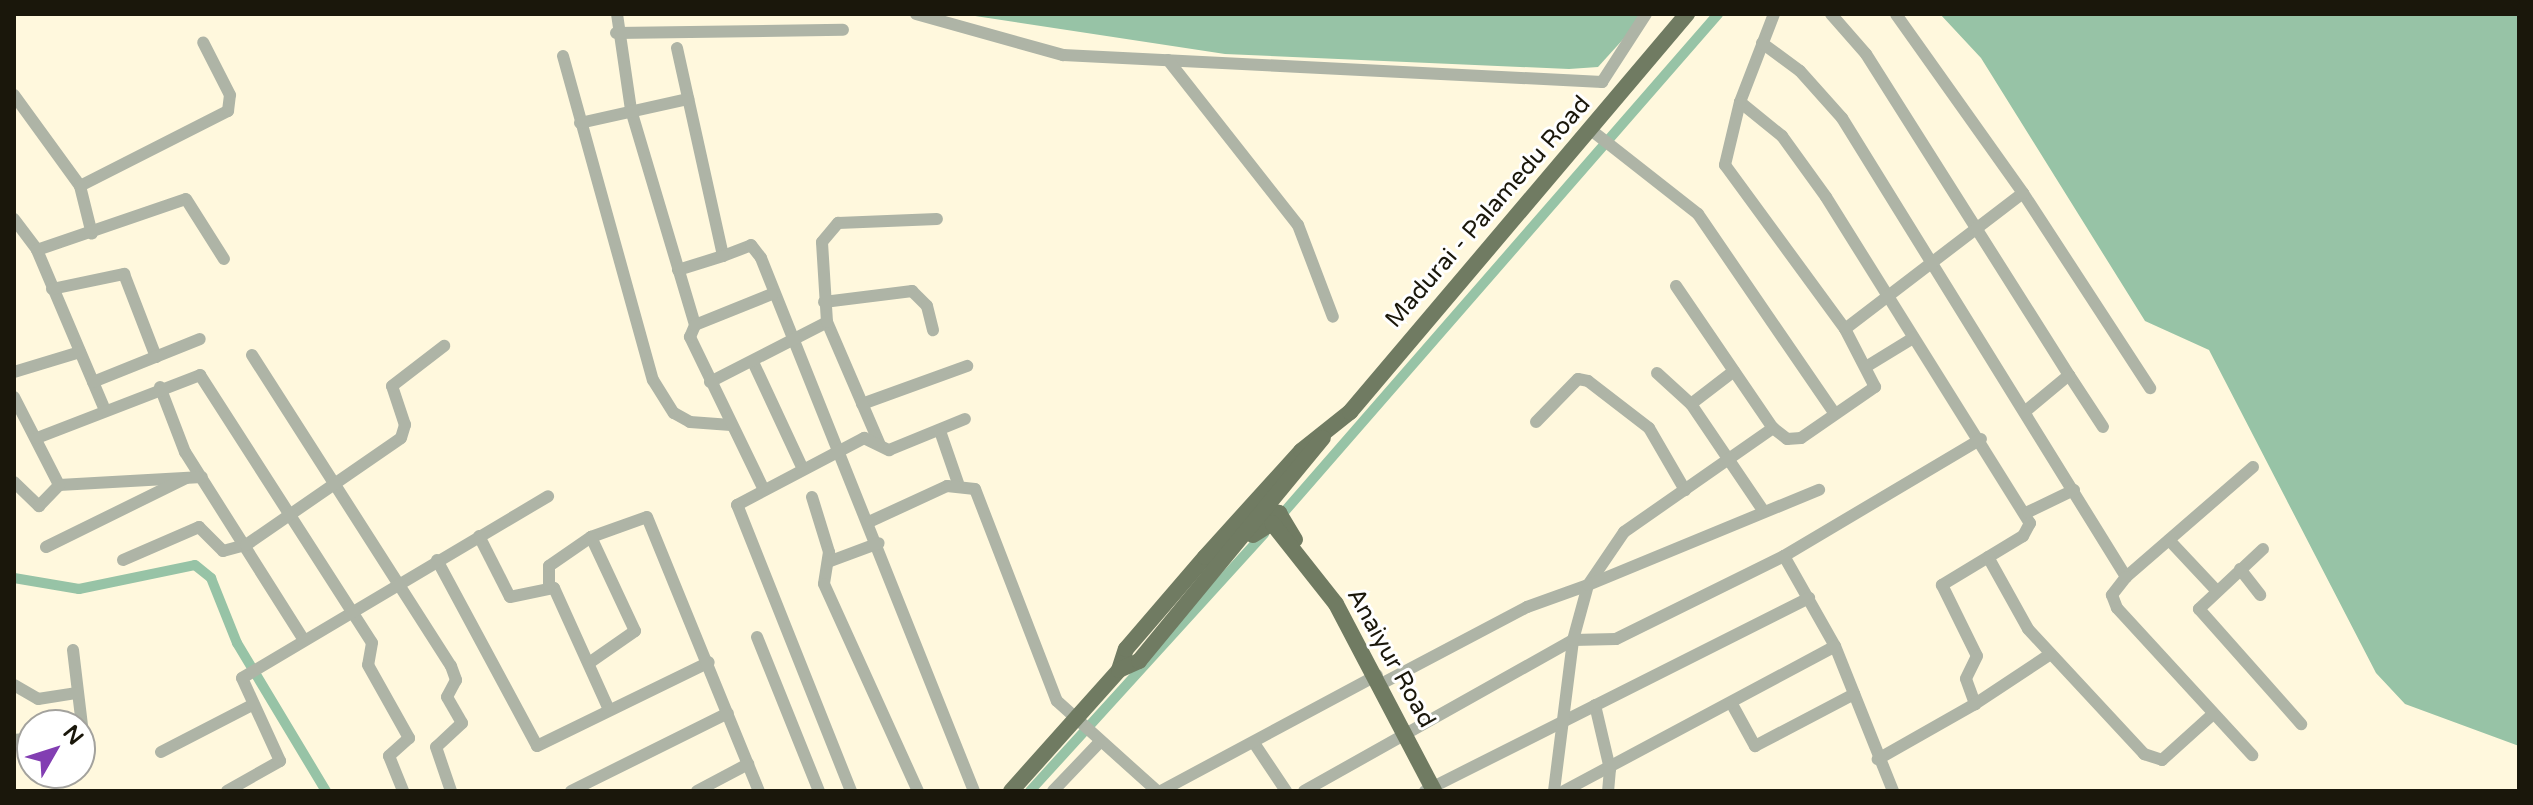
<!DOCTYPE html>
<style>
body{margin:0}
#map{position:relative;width:2533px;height:805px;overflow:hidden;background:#fff8dd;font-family:"Varela Round",sans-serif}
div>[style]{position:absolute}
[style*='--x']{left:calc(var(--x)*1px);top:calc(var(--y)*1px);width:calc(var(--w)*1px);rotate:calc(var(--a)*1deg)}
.water>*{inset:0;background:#97c3a6}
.canal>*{height:10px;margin:-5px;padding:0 5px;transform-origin:5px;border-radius:5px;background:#97c3a6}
.minor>*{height:12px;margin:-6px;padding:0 6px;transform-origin:6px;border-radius:6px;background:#aeb4a6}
.major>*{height:16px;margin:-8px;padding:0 8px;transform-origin:8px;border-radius:8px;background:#707b62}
span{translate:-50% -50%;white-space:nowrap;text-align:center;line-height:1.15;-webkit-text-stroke:6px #fff;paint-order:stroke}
.street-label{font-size:24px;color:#1a170b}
.frame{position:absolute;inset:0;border:16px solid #1a170b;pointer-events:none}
.north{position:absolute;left:16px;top:709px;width:80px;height:80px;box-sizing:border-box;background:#fff;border:2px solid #a3a29d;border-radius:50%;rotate:51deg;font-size:22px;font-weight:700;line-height:32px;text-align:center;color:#1a170b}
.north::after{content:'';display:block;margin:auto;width:28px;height:36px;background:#823eb2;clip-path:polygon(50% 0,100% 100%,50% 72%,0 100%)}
</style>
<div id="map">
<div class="water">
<i style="clip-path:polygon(962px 14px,1646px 14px,1598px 67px,1569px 69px,1225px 54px)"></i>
<i style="clip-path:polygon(1940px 14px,2519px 14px,2519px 746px,2405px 704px,2376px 673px,2209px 350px,2145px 321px,1981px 58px)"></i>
</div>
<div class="canal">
<i style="--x:1278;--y:519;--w:670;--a:-48.93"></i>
<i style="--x:14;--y:578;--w:66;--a:9.6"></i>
<i style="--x:79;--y:589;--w:118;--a:-11.7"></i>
<i style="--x:195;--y:565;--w:21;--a:39"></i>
<i style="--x:211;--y:578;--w:70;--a:68.2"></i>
<i style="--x:237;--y:643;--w:173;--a:59"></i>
<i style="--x:1030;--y:791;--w:348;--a:-47.7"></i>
</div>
<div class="minor">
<i style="--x:617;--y:14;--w:97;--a:81.7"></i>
<i style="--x:631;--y:110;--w:224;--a:73.4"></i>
<i style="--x:916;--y:14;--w:153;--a:15.6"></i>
<i style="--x:1063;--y:55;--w:540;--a:2.87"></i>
<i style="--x:1602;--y:82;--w:81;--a:-57.1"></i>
<i style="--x:1774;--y:14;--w:94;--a:111.1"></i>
<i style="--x:1740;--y:102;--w:54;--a:39"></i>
<i style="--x:1782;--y:136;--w:75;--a:54.2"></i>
<i style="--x:1826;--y:197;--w:385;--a:58"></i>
<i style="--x:2030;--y:523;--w:15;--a:118"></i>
<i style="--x:2023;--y:536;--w:95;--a:148.8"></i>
<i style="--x:1942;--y:585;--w:79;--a:63.8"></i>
<i style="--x:1977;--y:656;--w:25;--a:116"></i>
<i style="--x:1966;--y:679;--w:27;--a:70"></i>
<i style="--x:1975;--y:704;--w:112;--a:150.4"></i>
<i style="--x:1831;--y:14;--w:53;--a:48.8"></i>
<i style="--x:1866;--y:54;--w:380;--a:57.7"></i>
<i style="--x:2069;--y:375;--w:53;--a:140.3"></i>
<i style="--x:616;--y:33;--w:227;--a:-0.8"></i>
<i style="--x:1762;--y:43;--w:47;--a:36.4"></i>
<i style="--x:1800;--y:71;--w:63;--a:48.2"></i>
<i style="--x:1842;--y:118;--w:540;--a:58.25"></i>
<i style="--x:2126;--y:577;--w:168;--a:-40.9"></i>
<i style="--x:677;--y:48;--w:213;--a:77.5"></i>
<i style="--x:723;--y:256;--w:30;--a:-21"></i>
<i style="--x:751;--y:245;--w:16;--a:52"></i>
<i style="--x:761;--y:258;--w:574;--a:68.22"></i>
<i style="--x:563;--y:56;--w:336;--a:74.5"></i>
<i style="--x:653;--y:380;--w:39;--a:58"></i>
<i style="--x:674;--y:413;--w:18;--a:29"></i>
<i style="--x:690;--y:422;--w:41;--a:4.2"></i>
<i style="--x:1168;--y:60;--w:210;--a:51.8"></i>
<i style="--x:1298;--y:225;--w:98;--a:69.2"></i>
<i style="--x:14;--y:95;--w:112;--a:54"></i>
<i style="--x:80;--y:186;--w:49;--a:76"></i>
<i style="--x:1740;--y:102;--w:65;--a:103.4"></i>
<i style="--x:1725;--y:165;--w:203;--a:53.8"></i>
<i style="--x:580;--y:123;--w:111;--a:-12.5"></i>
<i style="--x:1591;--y:130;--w:136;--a:38.1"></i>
<i style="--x:1698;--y:214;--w:242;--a:55.6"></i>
<i style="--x:80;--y:186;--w:166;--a:-26.9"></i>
<i style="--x:228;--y:111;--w:16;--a:-83"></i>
<i style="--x:230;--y:95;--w:59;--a:-117"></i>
<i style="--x:2023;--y:193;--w:233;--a:56.9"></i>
<i style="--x:14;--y:219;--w:39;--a:53"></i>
<i style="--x:37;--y:250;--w:174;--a:67"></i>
<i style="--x:37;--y:250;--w:157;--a:-18.9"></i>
<i style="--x:186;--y:199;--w:71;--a:57.7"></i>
<i style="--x:678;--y:270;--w:47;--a:-17.3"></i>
<i style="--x:1676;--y:286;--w:172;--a:55.7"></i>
<i style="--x:52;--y:289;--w:74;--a:-11.8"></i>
<i style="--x:124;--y:274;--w:89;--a:68.9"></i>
<i style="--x:824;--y:302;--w:89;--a:-7.1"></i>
<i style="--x:912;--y:291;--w:21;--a:45"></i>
<i style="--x:927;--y:306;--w:25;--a:76"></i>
<i style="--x:252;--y:355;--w:369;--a:57.4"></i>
<i style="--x:451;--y:666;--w:15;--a:70"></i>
<i style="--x:456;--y:680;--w:19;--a:118"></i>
<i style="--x:447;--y:697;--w:30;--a:60"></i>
<i style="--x:462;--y:723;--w:35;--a:137"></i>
<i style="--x:436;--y:747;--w:46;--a:71.2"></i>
<i style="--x:753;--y:362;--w:118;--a:65"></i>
<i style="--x:1869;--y:365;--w:52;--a:-31.5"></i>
<i style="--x:14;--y:372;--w:69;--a:-16.9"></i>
<i style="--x:1657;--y:373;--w:46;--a:42.4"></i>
<i style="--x:1691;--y:404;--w:130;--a:55.9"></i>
<i style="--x:2069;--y:375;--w:62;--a:56.8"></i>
<i style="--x:93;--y:382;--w:115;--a:-21.9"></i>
<i style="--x:710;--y:382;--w:131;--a:-27.1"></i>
<i style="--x:160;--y:387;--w:70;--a:69"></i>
<i style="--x:185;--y:452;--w:222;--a:57.7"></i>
<i style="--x:14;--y:397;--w:99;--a:62.9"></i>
<i style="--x:59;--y:485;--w:143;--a:-3.2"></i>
<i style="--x:862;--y:404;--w:112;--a:-19.9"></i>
<i style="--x:1691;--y:404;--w:54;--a:-37.5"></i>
<i style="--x:1536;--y:422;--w:60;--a:-45.7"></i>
<i style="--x:1578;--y:379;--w:10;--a:11"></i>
<i style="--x:1588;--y:381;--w:77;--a:37.6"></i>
<i style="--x:1649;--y:428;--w:72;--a:59.9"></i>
<i style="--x:940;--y:431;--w:55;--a:70.9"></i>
<i style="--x:37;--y:438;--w:175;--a:-21.1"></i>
<i style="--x:200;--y:375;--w:318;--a:57.3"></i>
<i style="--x:372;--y:643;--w:22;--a:100"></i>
<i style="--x:368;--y:665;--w:84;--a:60.7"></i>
<i style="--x:409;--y:738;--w:27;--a:138"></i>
<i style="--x:389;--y:756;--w:38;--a:68"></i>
<i style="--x:880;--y:445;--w:134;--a:-113.3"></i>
<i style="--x:827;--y:322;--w:80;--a:-93.6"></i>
<i style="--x:822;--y:242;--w:25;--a:-50"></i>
<i style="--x:838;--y:223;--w:99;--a:-2.3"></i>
<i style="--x:14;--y:482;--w:35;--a:44"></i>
<i style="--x:39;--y:506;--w:29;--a:-46"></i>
<i style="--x:763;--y:488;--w:168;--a:-115.8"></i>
<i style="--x:690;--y:337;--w:13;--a:-67"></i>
<i style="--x:695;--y:325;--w:83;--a:-21.9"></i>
<i style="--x:812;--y:497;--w:58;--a:72.8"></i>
<i style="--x:829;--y:552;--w:32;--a:99"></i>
<i style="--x:824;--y:584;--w:227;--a:65.6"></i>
<i style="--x:2028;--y:512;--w:51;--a:-25.6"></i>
<i style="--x:871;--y:521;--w:84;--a:-24.7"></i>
<i style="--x:947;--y:486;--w:28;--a:6"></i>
<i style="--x:975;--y:489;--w:227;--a:68.9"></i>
<i style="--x:1057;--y:701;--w:135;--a:42"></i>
<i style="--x:479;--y:536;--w:68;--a:63.1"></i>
<i style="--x:510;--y:597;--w:45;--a:-11.6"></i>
<i style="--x:554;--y:588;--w:134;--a:65.7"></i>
<i style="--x:2169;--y:540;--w:67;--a:46.8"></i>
<i style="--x:46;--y:547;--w:156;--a:-26.2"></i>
<i style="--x:2263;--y:549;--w:88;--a:136.8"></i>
<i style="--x:2199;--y:609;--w:154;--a:48.4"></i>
<i style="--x:1784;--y:556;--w:229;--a:-30.7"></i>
<i style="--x:1988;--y:557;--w:82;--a:60.9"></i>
<i style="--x:2028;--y:629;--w:171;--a:47.1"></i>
<i style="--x:2144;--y:754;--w:19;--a:18"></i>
<i style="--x:2162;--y:760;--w:69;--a:-42"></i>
<i style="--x:123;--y:560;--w:83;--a:-23.5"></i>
<i style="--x:199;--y:527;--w:34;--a:45"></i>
<i style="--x:223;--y:551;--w:24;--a:-15"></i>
<i style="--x:246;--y:545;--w:188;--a:-34.6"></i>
<i style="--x:401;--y:438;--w:14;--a:-73"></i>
<i style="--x:405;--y:425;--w:41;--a:-108.4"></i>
<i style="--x:392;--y:386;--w:66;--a:-37.6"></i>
<i style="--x:437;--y:560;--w:211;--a:61.7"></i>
<i style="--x:537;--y:746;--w:191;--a:-26"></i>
<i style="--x:828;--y:562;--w:54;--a:-20.4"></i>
<i style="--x:2240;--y:569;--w:33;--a:52"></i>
<i style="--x:2126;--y:577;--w:23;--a:128"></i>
<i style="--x:2112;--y:595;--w:14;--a:69"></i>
<i style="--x:2117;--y:608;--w:200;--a:47.4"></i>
<i style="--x:549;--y:585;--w:19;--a:-90"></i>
<i style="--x:549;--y:566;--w:51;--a:-34.6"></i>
<i style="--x:591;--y:537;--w:59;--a:-19.7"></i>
<i style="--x:647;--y:517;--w:296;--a:67.8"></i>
<i style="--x:757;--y:637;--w:166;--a:68.1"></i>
<i style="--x:73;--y:650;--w:110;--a:83.2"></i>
<i style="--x:589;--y:663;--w:56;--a:-34.8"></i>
<i style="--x:635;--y:631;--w:104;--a:-115.1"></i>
<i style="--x:1381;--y:684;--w:165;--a:-27.8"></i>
<i style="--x:1527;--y:607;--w:65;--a:-19.8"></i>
<i style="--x:1588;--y:585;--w:64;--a:-55.8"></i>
<i style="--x:1624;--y:532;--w:182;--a:-34.9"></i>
<i style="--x:1773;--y:428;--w:18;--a:38"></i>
<i style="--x:1787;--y:439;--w:14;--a:-4"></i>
<i style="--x:1801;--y:438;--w:90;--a:-34.6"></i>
<i style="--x:1875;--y:387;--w:65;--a:-117.3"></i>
<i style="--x:1845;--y:329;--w:224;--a:-37.4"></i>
<i style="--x:2023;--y:193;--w:219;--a:-125.4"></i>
<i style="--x:14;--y:685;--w:28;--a:30"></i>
<i style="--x:38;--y:699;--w:38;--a:-9"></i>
<i style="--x:1975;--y:704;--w:89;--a:-33.5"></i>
<i style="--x:1595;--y:705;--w:66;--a:76.8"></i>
<i style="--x:1610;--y:769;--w:22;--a:95"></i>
<i style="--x:1733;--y:706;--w:46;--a:61.2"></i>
<i style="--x:1755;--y:746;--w:112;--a:-27.7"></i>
<i style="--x:14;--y:740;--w:18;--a:-6"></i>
<i style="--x:1256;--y:746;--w:54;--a:56.3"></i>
<i style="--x:161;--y:752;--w:102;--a:-27.3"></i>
<i style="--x:227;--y:791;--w:61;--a:-29.5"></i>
<i style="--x:280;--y:761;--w:91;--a:-114.6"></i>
<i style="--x:242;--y:678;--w:356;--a:-30.7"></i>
<i style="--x:571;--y:791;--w:175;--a:-26.4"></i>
<i style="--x:697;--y:791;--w:58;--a:-27.9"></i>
<i style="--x:851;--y:791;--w:308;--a:-111.7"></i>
<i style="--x:737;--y:505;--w:144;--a:-27.8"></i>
<i style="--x:864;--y:438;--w:28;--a:26"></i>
<i style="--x:889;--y:450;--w:82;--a:-22.2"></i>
<i style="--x:1053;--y:791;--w:64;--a:-46.3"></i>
<i style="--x:1161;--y:791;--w:245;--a:-28.2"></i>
<i style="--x:1304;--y:791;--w:308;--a:-29.3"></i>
<i style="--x:1573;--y:640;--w:43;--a:-1.3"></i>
<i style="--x:1616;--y:639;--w:187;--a:-26.3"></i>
<i style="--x:1784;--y:556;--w:103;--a:60.5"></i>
<i style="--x:1835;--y:646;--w:156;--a:68.2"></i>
<i style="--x:1425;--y:791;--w:430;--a:-26.7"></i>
<i style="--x:1554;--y:791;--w:152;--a:-82.8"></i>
<i style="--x:1573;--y:640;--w:57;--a:-74.7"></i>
<i style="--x:1588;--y:585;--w:250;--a:-22.4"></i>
<i style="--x:1564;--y:791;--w:307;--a:-28.1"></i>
</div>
<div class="major">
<i style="--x:1258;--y:508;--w:22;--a:13"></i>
<i style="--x:1279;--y:513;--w:31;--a:59"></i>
<i style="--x:1253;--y:535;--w:22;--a:-32"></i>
<i style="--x:1272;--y:523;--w:103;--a:51.7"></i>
<i style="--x:1336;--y:604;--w:211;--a:62.3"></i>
<i style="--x:1119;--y:670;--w:22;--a:-72"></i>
<i style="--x:1126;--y:649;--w:121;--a:-49.3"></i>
<i style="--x:1205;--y:557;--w:143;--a:-47.8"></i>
<i style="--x:1301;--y:451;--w:63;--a:-38.5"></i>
<i style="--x:1350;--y:412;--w:522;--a:-49.74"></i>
<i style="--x:1011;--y:791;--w:162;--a:-48.2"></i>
<i style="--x:1119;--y:670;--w:22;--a:-24"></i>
<i style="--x:1139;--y:661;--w:289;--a:-50.5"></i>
</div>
<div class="street-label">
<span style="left:1488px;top:212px;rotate:-49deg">Madurai - Palamedu Road</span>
<span style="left:1391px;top:658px;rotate:61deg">Anaiyur Road</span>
</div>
<div class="frame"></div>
<div class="north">N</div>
</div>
